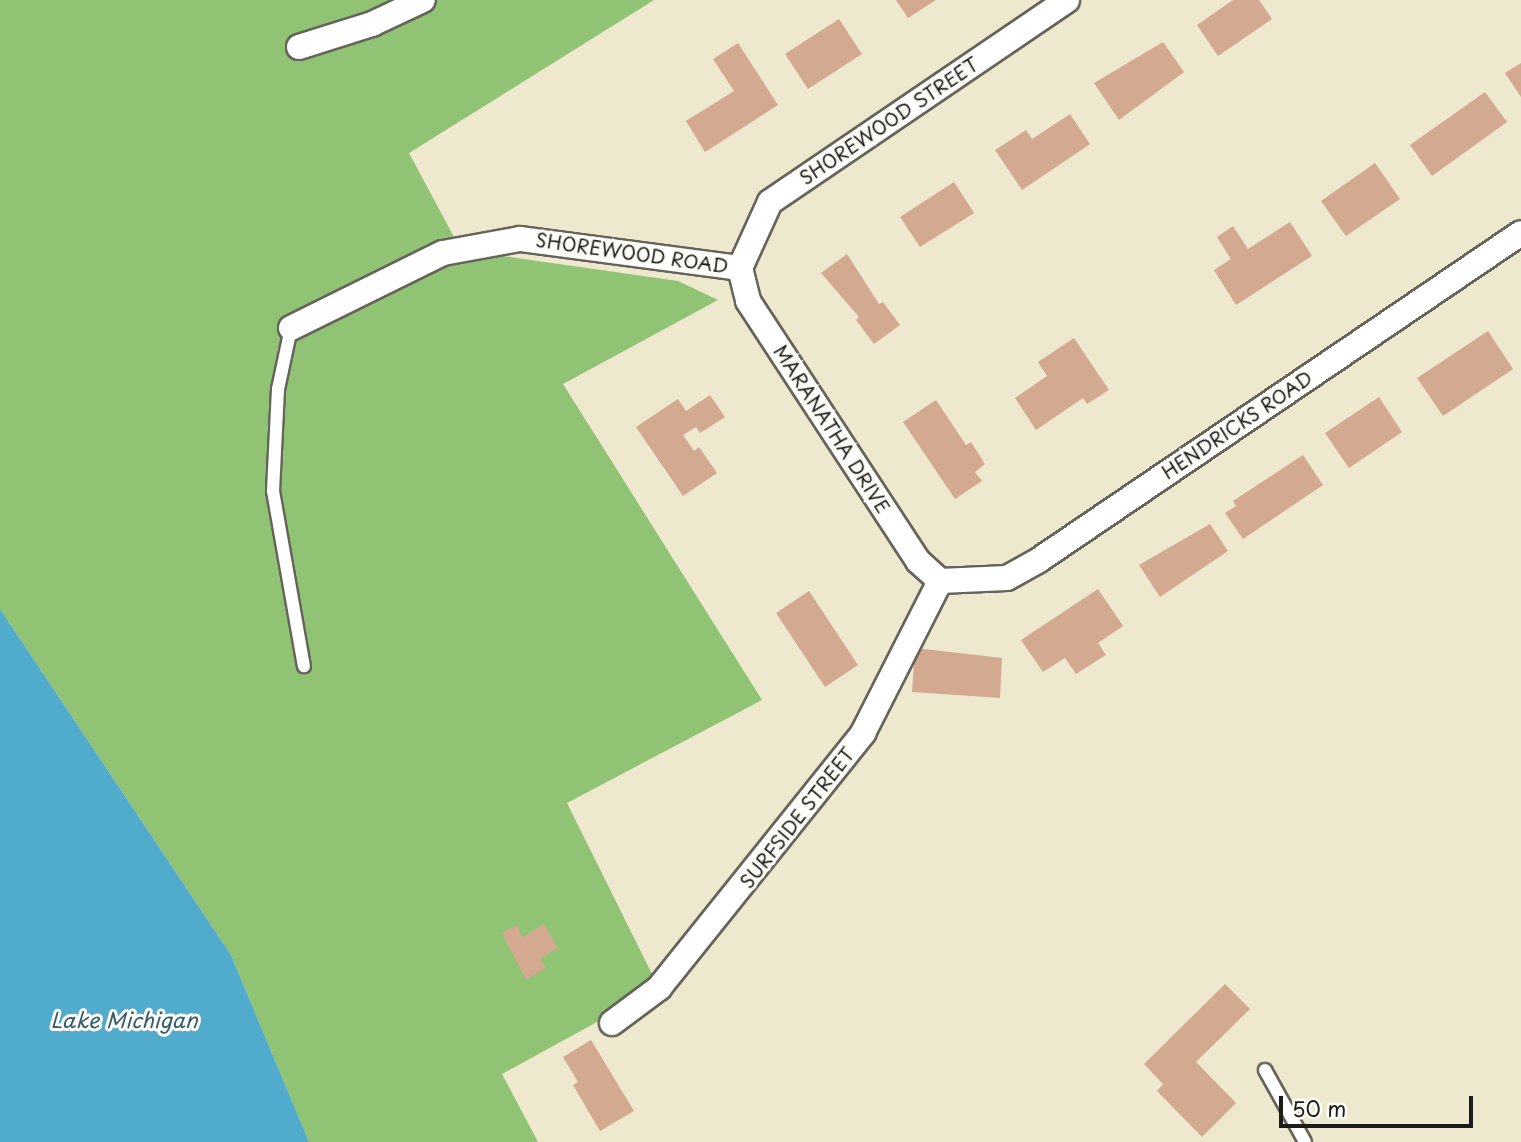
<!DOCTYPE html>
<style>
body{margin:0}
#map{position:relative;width:1521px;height:1142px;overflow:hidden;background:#eee8ce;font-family:"Playpen Sans",sans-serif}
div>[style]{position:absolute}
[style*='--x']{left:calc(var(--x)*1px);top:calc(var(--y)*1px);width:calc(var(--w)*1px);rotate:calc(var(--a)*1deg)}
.green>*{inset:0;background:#90c374}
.water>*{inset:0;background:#50abcd}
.building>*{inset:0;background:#d3a98f}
.roads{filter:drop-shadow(2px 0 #66635a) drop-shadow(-2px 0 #66635a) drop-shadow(0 2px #66635a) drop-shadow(0 -2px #66635a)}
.lane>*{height:12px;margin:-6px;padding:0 6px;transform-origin:6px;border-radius:6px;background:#fff}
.street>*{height:24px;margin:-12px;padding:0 12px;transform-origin:12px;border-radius:12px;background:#fff}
span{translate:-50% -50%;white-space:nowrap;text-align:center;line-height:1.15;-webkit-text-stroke:6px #fdfcf7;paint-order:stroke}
.street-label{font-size:19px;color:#1c1c1c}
.water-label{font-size:21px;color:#335c6c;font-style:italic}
.scale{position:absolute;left:1279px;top:1096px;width:194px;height:32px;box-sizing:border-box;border:4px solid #1c1c1c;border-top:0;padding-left:9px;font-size:21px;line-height:24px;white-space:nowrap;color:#1c1c1c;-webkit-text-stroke:5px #fdfcf7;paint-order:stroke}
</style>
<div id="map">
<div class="green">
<i style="clip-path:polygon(0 0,654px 0,409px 153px,461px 250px,678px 281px,718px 300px,563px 384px,762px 700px,567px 803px,659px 988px,502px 1074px,538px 1142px,309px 1142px,231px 955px,0 609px)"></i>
</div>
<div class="water">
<i style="clip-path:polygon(0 609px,231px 955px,309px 1142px,0 1142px)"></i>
</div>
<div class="building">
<i style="clip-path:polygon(896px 0,936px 0,908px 18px)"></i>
<i style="clip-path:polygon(1233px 0,1259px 0,1272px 19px,1218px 56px,1197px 25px)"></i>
<i style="clip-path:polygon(839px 19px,862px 54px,808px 89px,785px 54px)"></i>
<i style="clip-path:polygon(1163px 42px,1184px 72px,1119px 120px,1094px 83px)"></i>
<i style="clip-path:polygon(738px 43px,778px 105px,705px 152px,686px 121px,734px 91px,713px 59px)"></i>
<i style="clip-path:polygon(1521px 63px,1521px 97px,1505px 73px)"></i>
<i style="clip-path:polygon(1485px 92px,1507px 122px,1432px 176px,1410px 145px)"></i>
<i style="clip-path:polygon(1070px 114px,1090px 144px,1022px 190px,995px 150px,1026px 130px,1032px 139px)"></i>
<i style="clip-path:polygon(1375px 163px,1400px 199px,1346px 236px,1321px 201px)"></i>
<i style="clip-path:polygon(954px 182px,974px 213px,920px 247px,900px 217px)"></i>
<i style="clip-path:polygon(1290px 222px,1312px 256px,1236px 305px,1214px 270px,1231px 259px,1217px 237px,1233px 226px,1248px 249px)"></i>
<i style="clip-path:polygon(847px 254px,879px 304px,883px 302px,900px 325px,874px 344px,856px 320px,859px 317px,821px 273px)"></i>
<i style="clip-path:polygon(1488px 331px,1513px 369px,1443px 416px,1417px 378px)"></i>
<i style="clip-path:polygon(1074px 338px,1109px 390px,1087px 404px,1083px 398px,1036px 430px,1015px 398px,1047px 376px,1038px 362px)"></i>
<i style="clip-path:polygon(710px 395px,725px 417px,700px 433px,696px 427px,683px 435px,694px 451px,699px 447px,717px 473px,683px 496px,636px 427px,678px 399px,686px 411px)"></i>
<i style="clip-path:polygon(1379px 397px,1402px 432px,1349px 468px,1325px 433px)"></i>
<i style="clip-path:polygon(936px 400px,966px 445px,971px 442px,985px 464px,975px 472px,982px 481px,955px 499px,903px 422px)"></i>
<i style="clip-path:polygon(1303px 455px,1323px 485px,1243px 539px,1225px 513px,1236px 506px,1233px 501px)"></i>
<i style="clip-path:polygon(1210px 524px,1228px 551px,1160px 597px,1139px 565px)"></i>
<i style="clip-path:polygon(1098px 589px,1123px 626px,1098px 643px,1106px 655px,1076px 674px,1065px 658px,1043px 672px,1021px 640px)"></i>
<i style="clip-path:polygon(809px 591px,858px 665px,825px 687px,776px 613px)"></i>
<i style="clip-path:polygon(915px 648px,1002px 658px,1000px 698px,912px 692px)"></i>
<i style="clip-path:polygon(544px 924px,558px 948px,540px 959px,546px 968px,526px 980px,502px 933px,516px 925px,523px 937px)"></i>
<i style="clip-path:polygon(1225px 984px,1250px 1009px,1196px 1062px,1236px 1103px,1202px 1137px,1157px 1091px,1163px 1084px,1144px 1064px)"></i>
<i style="clip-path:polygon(591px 1040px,634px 1111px,600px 1131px,573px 1085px,578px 1082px,563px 1057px)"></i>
</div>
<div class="roads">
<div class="lane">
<i style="--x:291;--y:328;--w:62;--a:102"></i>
<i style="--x:278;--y:389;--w:102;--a:92.8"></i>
<i style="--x:273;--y:491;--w:178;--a:80"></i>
<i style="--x:1265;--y:1070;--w:82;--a:60.9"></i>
</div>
<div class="street">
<i style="--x:299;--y:47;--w:77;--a:-17.5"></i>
<i style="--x:372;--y:24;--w:56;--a:-25.2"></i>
<i style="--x:740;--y:268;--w:72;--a:-65.6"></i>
<i style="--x:770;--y:202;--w:359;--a:-34.2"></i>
<i style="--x:740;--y:268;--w:34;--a:76"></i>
<i style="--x:748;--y:301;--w:311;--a:56.8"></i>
<i style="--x:918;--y:561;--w:30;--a:42"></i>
<i style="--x:291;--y:328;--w:169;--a:-26.3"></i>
<i style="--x:443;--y:253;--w:78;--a:-10.3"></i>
<i style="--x:520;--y:239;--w:222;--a:7.5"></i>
<i style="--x:940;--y:581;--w:67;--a:-2.6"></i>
<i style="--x:1007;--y:578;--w:37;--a:-29"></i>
<i style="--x:1039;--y:560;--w:582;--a:-34.15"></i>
<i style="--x:612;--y:1023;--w:59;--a:-36.7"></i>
<i style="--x:659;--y:988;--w:327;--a:-51.3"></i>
<i style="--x:863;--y:733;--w:170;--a:-63.1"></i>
</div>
</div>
<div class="street-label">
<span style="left:889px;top:121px;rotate:-34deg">SHOREWOOD STREET</span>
<span style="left:632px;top:253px;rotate:8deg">SHOREWOOD ROAD</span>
<span style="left:1237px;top:425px;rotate:-34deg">HENDRICKS ROAD</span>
<span style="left:832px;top:429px;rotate:57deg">MARANATHA DRIVE</span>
<span style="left:797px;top:818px;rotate:-52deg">SURFSIDE STREET</span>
</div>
<div class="water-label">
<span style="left:124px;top:1019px">Lake Michigan</span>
</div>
<div class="scale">50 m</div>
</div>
